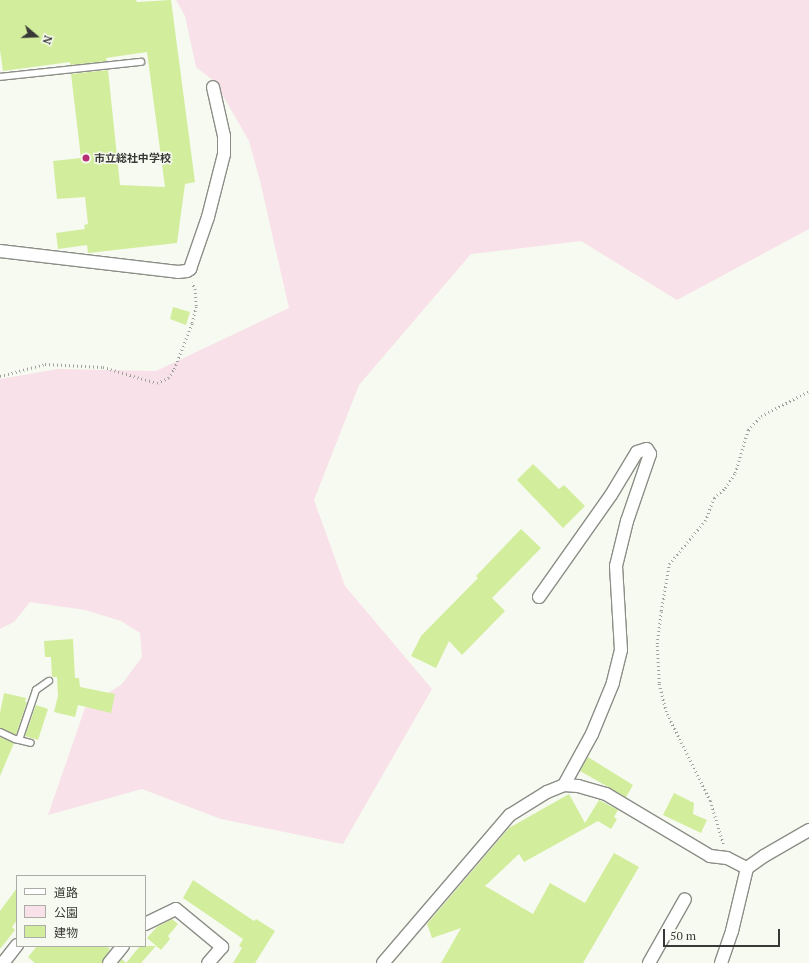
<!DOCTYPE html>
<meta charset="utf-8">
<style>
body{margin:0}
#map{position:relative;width:809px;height:963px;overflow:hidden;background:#f7faf1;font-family:"PT Serif","Noto Sans JP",serif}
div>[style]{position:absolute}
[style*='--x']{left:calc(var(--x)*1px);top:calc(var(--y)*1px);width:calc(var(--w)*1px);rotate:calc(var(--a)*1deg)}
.green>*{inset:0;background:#f8e1e9}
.building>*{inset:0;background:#d2ed9c}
.path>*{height:2.5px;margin-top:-1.25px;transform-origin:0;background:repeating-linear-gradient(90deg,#9fa19b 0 1px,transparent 0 4px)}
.roads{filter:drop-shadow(1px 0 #8b8e86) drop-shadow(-1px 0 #8b8e86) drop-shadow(0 1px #8b8e86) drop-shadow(0 -1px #8b8e86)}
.service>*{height:6px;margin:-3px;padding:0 3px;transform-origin:3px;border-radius:3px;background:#fff}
.minor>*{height:12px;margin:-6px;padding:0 6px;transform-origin:6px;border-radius:6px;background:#fff}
.dots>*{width:11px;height:11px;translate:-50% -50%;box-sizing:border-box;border:2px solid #f7faf1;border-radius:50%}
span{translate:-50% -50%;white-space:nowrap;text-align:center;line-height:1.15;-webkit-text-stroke:3px #f7faf1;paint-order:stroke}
.poi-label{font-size:11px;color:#383936;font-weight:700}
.left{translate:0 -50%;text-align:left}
.legend{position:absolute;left:16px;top:875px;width:130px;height:72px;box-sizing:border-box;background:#f7faf1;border:1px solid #abada6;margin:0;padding:5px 7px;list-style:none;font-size:12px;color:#383936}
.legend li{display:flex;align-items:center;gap:8px;height:20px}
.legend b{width:20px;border:1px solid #abada6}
.north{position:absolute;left:16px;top:16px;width:40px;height:40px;-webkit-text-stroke:3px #f7faf1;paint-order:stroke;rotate:109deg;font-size:11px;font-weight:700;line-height:16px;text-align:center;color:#383936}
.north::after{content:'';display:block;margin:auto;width:14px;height:18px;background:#383936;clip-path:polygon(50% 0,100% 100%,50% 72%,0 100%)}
.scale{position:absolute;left:663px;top:929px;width:117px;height:18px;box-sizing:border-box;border:2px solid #383936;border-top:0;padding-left:5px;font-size:12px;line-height:14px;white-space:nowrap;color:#383936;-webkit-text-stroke:3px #f7faf1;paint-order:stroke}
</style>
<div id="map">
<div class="green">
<i style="clip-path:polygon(176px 0,809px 0,809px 229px,677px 300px,581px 241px,471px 254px,359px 385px,314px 500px,345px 586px,432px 689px,343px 844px,221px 819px,142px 789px,48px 815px,85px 708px,122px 684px,142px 657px,140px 633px,121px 621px,85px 610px,30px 602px,14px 622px,0 629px,0 379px,58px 369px,156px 371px,289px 308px,260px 181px,249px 141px,215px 82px,196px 67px,185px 16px)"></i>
</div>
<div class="building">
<i style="clip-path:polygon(0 0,136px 0,137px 2px,171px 0,195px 182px,185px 184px,177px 243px,88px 253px,87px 245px,58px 249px,56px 233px,85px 229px,84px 225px,88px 224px,85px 197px,57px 199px,53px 161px,81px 158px,71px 74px,108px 70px,120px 185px,165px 187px,147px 52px,106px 58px,107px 61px,70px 65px,70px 62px,3px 71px,0 50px)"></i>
<i style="clip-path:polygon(173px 307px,190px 312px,186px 325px,170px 319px)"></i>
<i style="clip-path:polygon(533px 464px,559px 489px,564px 485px,585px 506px,563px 528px,517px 480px)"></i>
<i style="clip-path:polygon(521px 529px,541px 548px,492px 598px,505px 611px,462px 655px,449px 641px,436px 668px,411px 656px,421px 636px,478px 578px,476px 576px)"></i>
<i style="clip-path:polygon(73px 639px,75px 678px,79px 678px,80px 687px,115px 694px,111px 713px,78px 705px,75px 717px,54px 712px,58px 696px,57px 677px,52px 677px,51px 657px,45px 657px,44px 641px)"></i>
<i style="clip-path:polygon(4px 693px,26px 698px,25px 702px,27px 702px,16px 735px,0 728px,0 713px)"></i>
<i style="clip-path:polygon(36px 705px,48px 709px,38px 740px,25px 736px)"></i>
<i style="clip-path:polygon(0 737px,14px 743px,0 776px)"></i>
<i style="clip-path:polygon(588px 757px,633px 785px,626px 797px,580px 771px)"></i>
<i style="clip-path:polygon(674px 793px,694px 803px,693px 814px,707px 820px,701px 833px,663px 815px)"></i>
<i style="clip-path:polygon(569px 794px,585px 823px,599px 800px,618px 810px,614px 817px,617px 819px,611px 829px,598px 821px,524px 862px,519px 854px,485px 886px,533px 914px,550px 883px,585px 903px,614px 853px,639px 867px,583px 963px,441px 963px,461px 928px,432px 938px,427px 924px,509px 828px)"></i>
<i style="clip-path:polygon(193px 880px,254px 921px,256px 919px,275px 931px,255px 963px,233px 963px,242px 948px,239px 946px,243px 939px,183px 898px)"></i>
<i style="clip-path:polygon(17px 888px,17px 920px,12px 927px,15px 930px,0 949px,0 911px)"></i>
<i style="clip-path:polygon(172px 919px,178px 924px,168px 936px,170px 939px,161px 950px,147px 938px,157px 927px)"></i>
<i style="clip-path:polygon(37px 946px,106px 946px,110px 949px,102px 963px,35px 963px,28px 957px)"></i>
<i style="clip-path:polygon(140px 946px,156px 946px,141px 963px,119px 963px,122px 959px,126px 963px)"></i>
</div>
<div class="path">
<i style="--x:0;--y:376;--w:47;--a:-14.9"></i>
<i style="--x:45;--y:364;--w:58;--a:3"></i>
<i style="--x:103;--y:367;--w:56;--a:16.5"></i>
<i style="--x:157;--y:383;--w:12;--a:-24"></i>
<i style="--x:168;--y:378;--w:11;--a:-56"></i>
<i style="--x:174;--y:369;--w:49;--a:-68.6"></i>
<i style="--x:192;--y:323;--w:17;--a:-77"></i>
<i style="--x:196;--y:306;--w:16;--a:-94"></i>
<i style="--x:195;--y:290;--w:8;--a:-113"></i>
<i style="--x:723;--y:844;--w:45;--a:-106.8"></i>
<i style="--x:710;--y:801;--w:99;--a:-116.3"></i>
<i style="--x:666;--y:712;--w:30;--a:-104"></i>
<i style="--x:659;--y:683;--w:39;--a:-93"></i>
<i style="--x:657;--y:644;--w:33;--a:-83"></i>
<i style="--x:661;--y:611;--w:48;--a:-80.3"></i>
<i style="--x:669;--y:564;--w:56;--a:-50.1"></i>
<i style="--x:705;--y:521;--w:25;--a:-69"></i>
<i style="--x:714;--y:498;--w:15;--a:-42"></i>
<i style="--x:725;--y:488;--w:18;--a:-56"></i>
<i style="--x:735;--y:473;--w:45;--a:-73.2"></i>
<i style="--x:748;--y:430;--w:19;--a:-47"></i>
<i style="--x:761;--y:416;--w:54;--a:-27.5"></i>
</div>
<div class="roads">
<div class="service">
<i style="--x:0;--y:77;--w:142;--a:-6.1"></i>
<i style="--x:0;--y:732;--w:17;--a:25"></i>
<i style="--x:15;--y:739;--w:16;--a:14"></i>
<i style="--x:19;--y:740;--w:53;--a:-71.2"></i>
<i style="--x:36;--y:690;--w:16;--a:-35"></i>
</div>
<div class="minor">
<i style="--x:0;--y:251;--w:179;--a:6.7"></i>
<i style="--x:178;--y:272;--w:9;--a:-6"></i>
<i style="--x:187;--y:271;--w:4;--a:-34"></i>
<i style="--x:190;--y:269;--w:55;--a:-70.9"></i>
<i style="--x:208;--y:217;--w:65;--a:-75.7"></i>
<i style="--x:224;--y:154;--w:18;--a:-90"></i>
<i style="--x:224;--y:136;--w:50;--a:-102.7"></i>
<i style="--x:539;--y:597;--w:125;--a:-54.8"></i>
<i style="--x:611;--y:495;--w:50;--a:-58.8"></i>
<i style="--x:637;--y:452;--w:10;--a:-17"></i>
<i style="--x:647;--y:449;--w:6;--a:59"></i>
<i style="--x:650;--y:454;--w:71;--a:108.9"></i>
<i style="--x:627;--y:521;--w:46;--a:103.7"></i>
<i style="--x:616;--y:566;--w:84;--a:86.6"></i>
<i style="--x:621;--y:650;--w:34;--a:104"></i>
<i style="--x:613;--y:683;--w:55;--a:112.4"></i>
<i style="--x:592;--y:734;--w:58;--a:118.8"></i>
<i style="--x:145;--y:924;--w:34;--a:-26"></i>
<i style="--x:176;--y:909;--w:60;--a:39.6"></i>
<i style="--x:222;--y:947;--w:21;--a:131"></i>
<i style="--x:3;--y:963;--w:23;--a:-52"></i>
<i style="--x:109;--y:963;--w:22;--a:-51"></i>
<i style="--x:383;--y:963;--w:195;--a:-49.4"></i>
<i style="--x:510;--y:815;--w:44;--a:-31.9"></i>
<i style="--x:547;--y:792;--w:18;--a:-22"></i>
<i style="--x:564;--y:785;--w:14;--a:4"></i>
<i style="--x:578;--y:786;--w:29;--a:16"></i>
<i style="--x:606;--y:794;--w:121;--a:30.8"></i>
<i style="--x:710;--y:856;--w:17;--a:7"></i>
<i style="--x:727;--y:858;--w:22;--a:27"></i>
<i style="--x:747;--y:868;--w:21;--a:-35"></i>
<i style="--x:764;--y:856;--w:52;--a:-30"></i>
<i style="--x:649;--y:963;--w:73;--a:-60.6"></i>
<i style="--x:721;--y:963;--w:34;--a:-71"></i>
<i style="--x:732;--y:931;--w:65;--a:-76.6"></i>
</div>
</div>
<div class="dots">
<i style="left:86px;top:158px;background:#b73073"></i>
</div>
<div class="poi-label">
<span class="left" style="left:94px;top:158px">市立総社中学校</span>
</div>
<ul class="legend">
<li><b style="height:5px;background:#fff"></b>道路</li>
<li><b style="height:11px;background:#f8e1e9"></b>公園</li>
<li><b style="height:11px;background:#d2ed9c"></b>建物</li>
</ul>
<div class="north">N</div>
<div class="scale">50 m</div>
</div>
